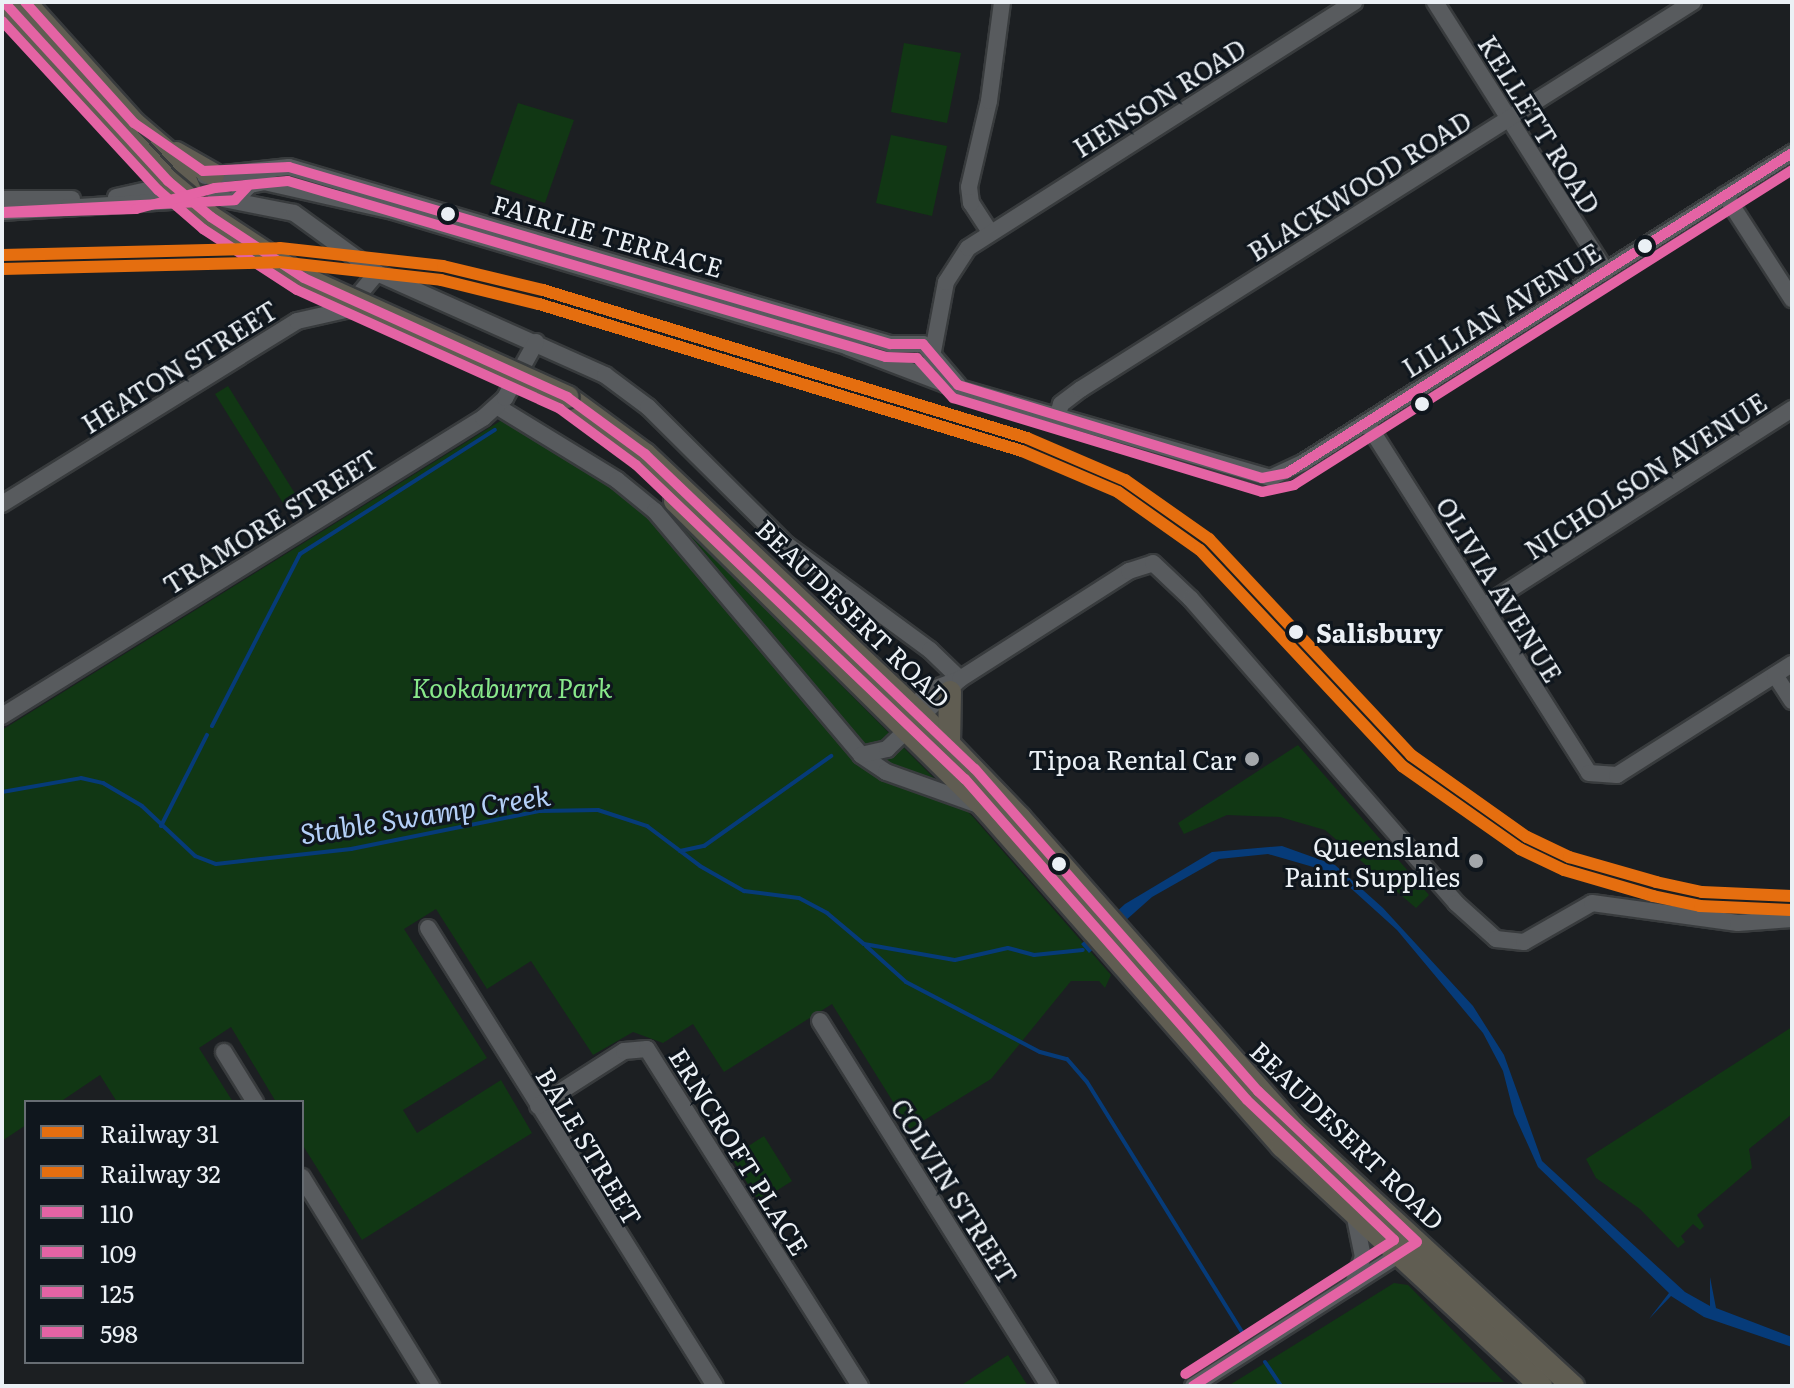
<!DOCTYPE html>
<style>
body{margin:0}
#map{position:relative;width:1794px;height:1388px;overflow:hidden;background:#1c1f22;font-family:Literata,serif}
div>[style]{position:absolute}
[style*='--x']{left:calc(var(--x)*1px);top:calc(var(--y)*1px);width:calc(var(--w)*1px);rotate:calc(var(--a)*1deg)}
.green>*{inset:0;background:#113714}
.water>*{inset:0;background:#063b79}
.stream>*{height:4px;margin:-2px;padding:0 2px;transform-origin:2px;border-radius:2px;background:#063b79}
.roads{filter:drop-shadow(2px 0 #383b3d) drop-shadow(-2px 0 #383b3d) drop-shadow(0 2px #383b3d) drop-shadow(0 -2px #383b3d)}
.minor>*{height:16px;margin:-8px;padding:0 8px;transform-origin:8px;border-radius:8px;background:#585b5e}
.highway>*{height:22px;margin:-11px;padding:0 11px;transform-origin:11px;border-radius:11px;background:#605d52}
.bridges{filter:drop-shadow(2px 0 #383b3d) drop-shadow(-2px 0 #383b3d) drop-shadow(0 2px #383b3d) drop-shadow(0 -2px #383b3d)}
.highway-bridge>*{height:22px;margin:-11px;padding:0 11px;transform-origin:11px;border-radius:11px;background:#605d52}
.bus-1>*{height:10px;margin:-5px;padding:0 5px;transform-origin:5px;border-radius:5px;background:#e463a4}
.bus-2>*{height:10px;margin:-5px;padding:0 5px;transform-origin:5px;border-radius:5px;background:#e463a4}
.bus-3>*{height:10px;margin:-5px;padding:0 5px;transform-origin:5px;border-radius:5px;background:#e463a4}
.bus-4>*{height:10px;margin:-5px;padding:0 5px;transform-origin:5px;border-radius:5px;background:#e463a4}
.rail-1>*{height:12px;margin:-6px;padding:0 6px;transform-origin:6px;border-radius:6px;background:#e56e0f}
.rail-2>*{height:12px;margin:-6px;padding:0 6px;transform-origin:6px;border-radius:6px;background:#e56e0f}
.dots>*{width:22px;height:22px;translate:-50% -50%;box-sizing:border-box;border:4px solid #0f161d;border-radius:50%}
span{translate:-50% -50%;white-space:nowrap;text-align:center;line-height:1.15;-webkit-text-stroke:6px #0f161d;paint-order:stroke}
.street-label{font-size:26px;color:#ebf0f5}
.stop-label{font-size:26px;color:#ebf0f5;font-weight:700}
.left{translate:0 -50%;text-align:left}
.park-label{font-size:26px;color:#88e88a;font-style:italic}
.poi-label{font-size:26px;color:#ebf0f5}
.right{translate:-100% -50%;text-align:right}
.water-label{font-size:28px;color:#b4d0f8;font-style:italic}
.frame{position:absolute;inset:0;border:4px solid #ebf0f5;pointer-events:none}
.legend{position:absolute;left:24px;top:1100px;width:280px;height:264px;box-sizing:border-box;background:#0f161d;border:2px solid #676d73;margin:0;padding:10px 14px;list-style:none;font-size:24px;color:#ebf0f5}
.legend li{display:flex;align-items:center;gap:16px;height:40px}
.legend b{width:40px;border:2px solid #676d73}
</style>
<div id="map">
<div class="green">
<i style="clip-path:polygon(904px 43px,961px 53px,947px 123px,891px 112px)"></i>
<i style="clip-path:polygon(518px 103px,574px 120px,545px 203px,490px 184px)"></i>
<i style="clip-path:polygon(891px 135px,947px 146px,932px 216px,876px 203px)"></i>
<i style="clip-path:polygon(228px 386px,304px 508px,291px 516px,215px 394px)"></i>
<i style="clip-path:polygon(518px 410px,647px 491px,974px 818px,1111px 975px,1105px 988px,1099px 981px,1071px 981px,991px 1079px,910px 1129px,832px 1004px,724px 1072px,693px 1024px,663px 1043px,633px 1032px,593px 1055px,531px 961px,487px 989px,436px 909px,404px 929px,487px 1058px,403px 1110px,417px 1133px,501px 1080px,532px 1133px,362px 1240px,302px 1144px,302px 1102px,276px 1102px,231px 1027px,199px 1048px,233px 1102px,117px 1102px,100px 1075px,60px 1102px,26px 1102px,26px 1125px,2px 1141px,2px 730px)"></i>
<i style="clip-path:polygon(1298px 745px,1429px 895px,1416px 908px,1325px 830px,1280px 817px,1227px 815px,1184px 834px,1178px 823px)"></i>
<i style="clip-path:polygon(1792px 1027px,1792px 1114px,1749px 1149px,1752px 1168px,1697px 1215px,1704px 1226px,1700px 1230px,1693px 1224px,1681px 1236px,1685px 1242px,1678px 1248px,1640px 1209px,1596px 1178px,1586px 1159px)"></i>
<i style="clip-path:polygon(764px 1136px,792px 1181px,759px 1202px,731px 1157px)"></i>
<i style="clip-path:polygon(1394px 1283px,1408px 1285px,1504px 1382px,1228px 1386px)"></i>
<i style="clip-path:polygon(1008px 1355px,1028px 1386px,960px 1386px)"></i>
</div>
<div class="water">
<i style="clip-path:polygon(1282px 846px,1335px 865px,1383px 908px,1473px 1006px,1504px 1055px,1542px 1161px,1685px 1292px,1710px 1306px,1710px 1277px,1716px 1308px,1792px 1337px,1792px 1347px,1704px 1317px,1671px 1296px,1649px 1319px,1669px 1293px,1538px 1167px,1514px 1114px,1503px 1071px,1483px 1033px,1397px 930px,1334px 873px,1268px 854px,1219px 859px,1152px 897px,1089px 953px,1081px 944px,1125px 904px,1212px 852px)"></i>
</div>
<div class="stream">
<i style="--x:212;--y:726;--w:193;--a:-62.9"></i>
<i style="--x:300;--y:554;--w:231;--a:-32.5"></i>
<i style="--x:2;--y:792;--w:80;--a:-10"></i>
<i style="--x:81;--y:778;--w:23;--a:13"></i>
<i style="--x:103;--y:783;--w:45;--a:30.5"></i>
<i style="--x:142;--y:806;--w:73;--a:43.3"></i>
<i style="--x:195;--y:856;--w:22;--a:21"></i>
<i style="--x:216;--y:864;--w:136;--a:-6.3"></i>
<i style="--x:351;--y:849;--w:193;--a:-11.4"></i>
<i style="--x:540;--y:811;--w:58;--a:-1"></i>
<i style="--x:598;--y:810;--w:52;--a:18.1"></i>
<i style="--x:647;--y:826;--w:66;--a:37"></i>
<i style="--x:700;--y:866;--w:51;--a:29.6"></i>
<i style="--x:744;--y:891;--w:55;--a:7.3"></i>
<i style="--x:799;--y:898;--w:32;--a:28"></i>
<i style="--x:827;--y:913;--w:48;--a:40"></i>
<i style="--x:864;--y:944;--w:92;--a:10"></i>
<i style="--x:955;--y:960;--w:54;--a:-12.8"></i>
<i style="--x:1008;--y:948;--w:27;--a:15"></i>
<i style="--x:1034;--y:955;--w:49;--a:-5.8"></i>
<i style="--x:161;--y:826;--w:102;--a:-63.2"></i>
<i style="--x:680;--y:851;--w:25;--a:-12"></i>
<i style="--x:704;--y:846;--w:156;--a:-35.3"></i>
<i style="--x:866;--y:946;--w:54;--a:42"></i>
<i style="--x:906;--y:982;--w:151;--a:27.6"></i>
<i style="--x:1040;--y:1052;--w:28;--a:15"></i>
<i style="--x:1067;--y:1059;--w:30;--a:49"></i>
<i style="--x:1087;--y:1082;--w:298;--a:58.2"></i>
<i style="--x:1265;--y:1362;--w:29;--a:56"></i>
</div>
<div class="roads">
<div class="minor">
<i style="--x:1435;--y:2;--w:319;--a:57.6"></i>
<i style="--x:205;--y:176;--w:84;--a:-6.1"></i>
<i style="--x:289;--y:167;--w:627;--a:16.41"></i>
<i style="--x:890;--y:344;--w:33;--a:0"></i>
<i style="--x:923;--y:344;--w:54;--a:49.5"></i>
<i style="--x:1725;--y:195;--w:124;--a:57.2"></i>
<i style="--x:116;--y:197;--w:65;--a:-12.5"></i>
<i style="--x:2;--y:199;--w:70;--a:0"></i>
<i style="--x:235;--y:200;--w:21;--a:-45"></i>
<i style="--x:250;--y:185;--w:14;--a:-12"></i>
<i style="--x:264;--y:182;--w:132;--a:12.7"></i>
<i style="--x:393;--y:211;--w:475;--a:16.6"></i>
<i style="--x:848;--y:347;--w:104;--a:20.9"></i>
<i style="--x:945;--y:384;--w:338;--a:16.1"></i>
<i style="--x:1270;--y:478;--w:38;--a:-25"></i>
<i style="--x:1304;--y:462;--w:578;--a:-32.34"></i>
<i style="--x:2;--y:212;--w:216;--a:-3.7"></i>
<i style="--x:218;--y:198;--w:77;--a:11.2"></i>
<i style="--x:294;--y:213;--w:102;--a:35.9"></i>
<i style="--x:377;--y:273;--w:250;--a:24.1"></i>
<i style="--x:605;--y:375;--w:54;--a:36.7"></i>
<i style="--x:648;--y:407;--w:196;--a:44.8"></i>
<i style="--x:787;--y:545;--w:177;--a:36.3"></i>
<i style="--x:930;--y:650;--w:42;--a:44"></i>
<i style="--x:990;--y:232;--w:35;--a:-123"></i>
<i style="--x:971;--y:203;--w:16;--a:-97"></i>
<i style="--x:969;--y:187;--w:88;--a:-76.9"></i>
<i style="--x:989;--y:101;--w:100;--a:-82.5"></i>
<i style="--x:931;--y:362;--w:81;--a:-79.4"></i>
<i style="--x:946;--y:282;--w:40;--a:-57.1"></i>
<i style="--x:968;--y:248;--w:458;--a:-32.5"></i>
<i style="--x:498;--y:407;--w:140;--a:31.5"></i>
<i style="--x:617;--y:480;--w:49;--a:39.2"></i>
<i style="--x:655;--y:511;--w:319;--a:49.8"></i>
<i style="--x:861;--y:755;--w:30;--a:34"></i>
<i style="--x:886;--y:772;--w:96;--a:19.6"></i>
<i style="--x:1058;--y:414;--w:10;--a:-73"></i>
<i style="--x:1061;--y:404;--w:25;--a:-37"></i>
<i style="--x:1081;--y:389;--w:724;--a:-32.31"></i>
<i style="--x:1367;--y:423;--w:414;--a:57.6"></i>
<i style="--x:1589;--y:773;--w:28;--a:4"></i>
<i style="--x:1617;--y:775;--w:207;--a:-32.4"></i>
<i style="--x:2;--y:504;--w:347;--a:-31.8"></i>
<i style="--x:297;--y:321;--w:50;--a:-12.7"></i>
<i style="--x:346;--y:310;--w:48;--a:-50"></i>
<i style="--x:1484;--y:606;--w:366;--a:-32.6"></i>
<i style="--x:1775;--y:675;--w:31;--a:57"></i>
<i style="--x:906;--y:713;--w:34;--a:-43"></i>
<i style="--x:931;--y:690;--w:30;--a:-21"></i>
<i style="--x:2;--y:716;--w:566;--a:-31.78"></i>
<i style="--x:483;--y:418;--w:30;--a:-42"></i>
<i style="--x:505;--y:398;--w:64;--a:-61"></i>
<i style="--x:861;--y:755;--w:27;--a:-13"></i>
<i style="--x:887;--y:749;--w:101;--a:-43.8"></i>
<i style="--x:960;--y:679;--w:201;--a:-32.6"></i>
<i style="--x:1129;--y:571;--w:25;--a:-18"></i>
<i style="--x:1153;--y:563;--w:52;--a:43.5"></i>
<i style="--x:1191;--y:599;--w:403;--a:48.9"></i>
<i style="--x:1456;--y:903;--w:54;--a:42"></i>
<i style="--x:1496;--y:939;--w:28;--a:6"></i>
<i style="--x:1524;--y:942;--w:78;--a:-29.8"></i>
<i style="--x:1592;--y:903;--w:147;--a:7.8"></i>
<i style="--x:1738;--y:923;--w:54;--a:-4.2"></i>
<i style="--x:428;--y:928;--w:540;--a:57.93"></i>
<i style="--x:820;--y:1021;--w:431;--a:57.9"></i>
<i style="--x:224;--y:1052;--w:59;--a:58.2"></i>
<i style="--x:538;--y:1106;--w:102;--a:-32.6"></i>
<i style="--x:624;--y:1051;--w:23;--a:-5"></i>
<i style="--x:647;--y:1049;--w:399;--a:57.7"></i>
<i style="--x:302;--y:1177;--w:246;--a:58.3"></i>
<i style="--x:1353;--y:1284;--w:29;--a:-70"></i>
<i style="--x:1363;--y:1257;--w:45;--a:-101.6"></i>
<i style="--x:1193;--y:1386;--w:253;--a:-32.6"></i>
</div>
<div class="highway">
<i style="--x:25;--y:2;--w:163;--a:48"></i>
<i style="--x:134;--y:123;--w:57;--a:40.7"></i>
<i style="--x:177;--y:160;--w:43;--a:67"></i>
<i style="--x:176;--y:153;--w:43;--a:29.6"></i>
<i style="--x:567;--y:397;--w:97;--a:36.2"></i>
<i style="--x:645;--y:454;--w:378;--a:43.4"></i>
<i style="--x:920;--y:714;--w:144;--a:46.1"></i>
<i style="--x:1020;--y:818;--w:413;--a:48.6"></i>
<i style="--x:1293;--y:1128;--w:381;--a:42.7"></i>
<i style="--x:675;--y:501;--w:436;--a:44.7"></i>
<i style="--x:985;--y:808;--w:450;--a:48.7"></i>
<i style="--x:1282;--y:1146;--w:353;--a:42.8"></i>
<i style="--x:949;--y:743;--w:51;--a:-88.9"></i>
</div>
</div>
<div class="bridges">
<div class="highway-bridge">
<i style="--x:4;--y:2;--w:243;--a:47.5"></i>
<i style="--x:168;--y:181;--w:56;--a:39.9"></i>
<i style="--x:211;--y:217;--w:111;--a:33.3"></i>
<i style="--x:304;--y:278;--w:289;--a:24.3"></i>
</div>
</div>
<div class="bus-1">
<i style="--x:4;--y:2;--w:243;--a:47.5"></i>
<i style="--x:168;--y:181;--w:56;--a:39.9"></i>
<i style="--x:211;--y:217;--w:111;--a:33.3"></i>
<i style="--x:304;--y:278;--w:289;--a:24.3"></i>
<i style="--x:567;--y:397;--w:97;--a:36.2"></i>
<i style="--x:645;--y:454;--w:456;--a:43.7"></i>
<i style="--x:975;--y:769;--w:429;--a:48.7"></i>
<i style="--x:1258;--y:1091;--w:219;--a:43.5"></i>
<i style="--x:1193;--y:1386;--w:266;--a:-32.7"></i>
</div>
<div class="bus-2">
<i style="--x:2;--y:21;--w:230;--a:47.3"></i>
<i style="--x:158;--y:190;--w:60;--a:40.9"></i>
<i style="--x:203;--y:229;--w:112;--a:33"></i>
<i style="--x:297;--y:290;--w:289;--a:24.3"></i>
<i style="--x:560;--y:409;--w:94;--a:36.4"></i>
<i style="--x:636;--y:465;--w:455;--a:43.7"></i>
<i style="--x:965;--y:779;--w:427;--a:48.7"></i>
<i style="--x:1247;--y:1100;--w:203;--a:43.6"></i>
<i style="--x:1394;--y:1240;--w:248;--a:147.3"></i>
</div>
<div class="bus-3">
<i style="--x:25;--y:2;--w:163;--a:48"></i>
<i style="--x:134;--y:123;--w:84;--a:34.8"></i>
<i style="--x:203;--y:171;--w:86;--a:-2.7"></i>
<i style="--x:289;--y:167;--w:627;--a:16.41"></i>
<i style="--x:890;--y:344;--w:33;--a:0"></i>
<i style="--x:923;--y:344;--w:54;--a:49.5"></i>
<i style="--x:958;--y:385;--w:318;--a:17"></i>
<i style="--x:1262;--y:478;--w:25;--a:-11"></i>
<i style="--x:1287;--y:473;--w:598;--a:-32.36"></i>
<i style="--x:2;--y:212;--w:233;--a:-2.9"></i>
<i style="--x:235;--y:200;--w:18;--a:-47"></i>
</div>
<div class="bus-4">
<i style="--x:2;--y:213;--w:134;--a:-1.7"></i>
<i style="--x:136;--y:209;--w:82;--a:-14.9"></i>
<i style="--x:215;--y:188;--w:73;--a:-5.5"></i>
<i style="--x:288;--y:181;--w:623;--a:16.4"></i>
<i style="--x:886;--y:357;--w:31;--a:2"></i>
<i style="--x:917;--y:358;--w:54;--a:48"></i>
<i style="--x:953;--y:398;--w:323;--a:16.9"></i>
<i style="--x:1262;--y:492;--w:33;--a:-12"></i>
<i style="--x:1294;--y:485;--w:589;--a:-32.31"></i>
</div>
<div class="rail-1">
<i style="--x:2;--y:255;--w:278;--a:-1.4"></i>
<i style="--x:280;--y:248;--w:164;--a:6.3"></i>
<i style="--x:443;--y:266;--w:103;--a:13.5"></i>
<i style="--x:543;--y:290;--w:506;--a:17"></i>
<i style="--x:1027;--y:438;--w:107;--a:23.2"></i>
<i style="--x:1125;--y:480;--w:103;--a:35.1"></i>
<i style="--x:1209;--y:539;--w:296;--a:46.9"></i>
<i style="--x:1411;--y:755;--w:142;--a:35.3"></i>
<i style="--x:1527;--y:837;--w:47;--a:25.5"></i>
<i style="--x:1569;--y:857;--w:91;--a:16"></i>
<i style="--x:1656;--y:882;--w:47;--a:12.3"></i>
<i style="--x:1702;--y:892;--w:90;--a:2.5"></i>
</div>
<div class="rail-2">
<i style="--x:2;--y:269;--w:277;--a:-1.4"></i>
<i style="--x:279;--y:262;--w:163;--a:6.3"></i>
<i style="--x:441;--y:280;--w:101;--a:13.8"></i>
<i style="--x:539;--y:304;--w:505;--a:16.93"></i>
<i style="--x:1022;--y:451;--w:104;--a:23.1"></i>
<i style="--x:1118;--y:492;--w:100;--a:35.3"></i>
<i style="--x:1200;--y:550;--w:296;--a:46.9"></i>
<i style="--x:1402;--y:766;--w:144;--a:35.1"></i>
<i style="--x:1520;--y:849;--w:49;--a:25.5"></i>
<i style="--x:1564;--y:870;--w:93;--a:16.3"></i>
<i style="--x:1653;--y:896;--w:48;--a:12"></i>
<i style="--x:1700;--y:906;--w:91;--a:2.5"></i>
</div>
<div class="dots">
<i style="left:448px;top:214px;background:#ebf0f5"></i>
<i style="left:1645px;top:246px;background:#ebf0f5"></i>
<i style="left:1422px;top:404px;background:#ebf0f5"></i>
<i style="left:1296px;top:632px;background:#ebf0f5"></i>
<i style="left:1252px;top:759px;background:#a3a7ab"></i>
<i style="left:1476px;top:861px;background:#a3a7ab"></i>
<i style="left:1059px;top:864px;background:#ebf0f5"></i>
</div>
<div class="street-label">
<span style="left:1159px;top:97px;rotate:-32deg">HENSON ROAD</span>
<span style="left:1540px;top:124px;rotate:58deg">KELLETT ROAD</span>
<span style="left:1359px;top:185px;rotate:-32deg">BLACKWOOD ROAD</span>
<span style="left:608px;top:235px;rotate:16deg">FAIRLIE TERRACE</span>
<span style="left:1501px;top:309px;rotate:-32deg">LILLIAN AVENUE</span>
<span style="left:179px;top:366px;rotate:-32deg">HEATON STREET</span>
<span style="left:1645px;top:475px;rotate:-33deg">NICHOLSON AVENUE</span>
<span style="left:270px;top:521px;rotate:-32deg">TRAMORE STREET</span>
<span style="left:1500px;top:589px;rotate:58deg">OLIVIA AVENUE</span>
<span style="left:854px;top:613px;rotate:44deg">BEAUDESERT ROAD</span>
<span style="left:1348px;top:1135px;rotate:44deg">BEAUDESERT ROAD</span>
<span style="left:590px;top:1146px;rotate:59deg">BALE STREET</span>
<span style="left:740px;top:1151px;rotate:58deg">ERNCROFT PLACE</span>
<span style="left:955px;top:1191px;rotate:58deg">COLVIN STREET</span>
</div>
<div class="stop-label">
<span class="left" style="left:1316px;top:632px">Salisbury</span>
</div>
<div class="park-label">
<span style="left:512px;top:687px">Kookaburra Park</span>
</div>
<div class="poi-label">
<span class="right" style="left:1236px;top:759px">Tipoa Rental Car</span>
<span class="right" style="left:1460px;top:861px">Queensland<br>Paint Supplies</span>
</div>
<div class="water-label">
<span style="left:425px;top:813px;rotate:-9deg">Stable Swamp Creek</span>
</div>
<div class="frame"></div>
<ul class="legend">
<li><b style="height:10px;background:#e56e0f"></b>Railway 31</li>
<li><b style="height:10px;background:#e56e0f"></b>Railway 32</li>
<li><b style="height:10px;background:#e463a4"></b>110</li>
<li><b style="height:10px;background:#e463a4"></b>109</li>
<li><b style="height:10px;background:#e463a4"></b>125</li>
<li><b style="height:10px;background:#e463a4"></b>598</li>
</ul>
</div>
